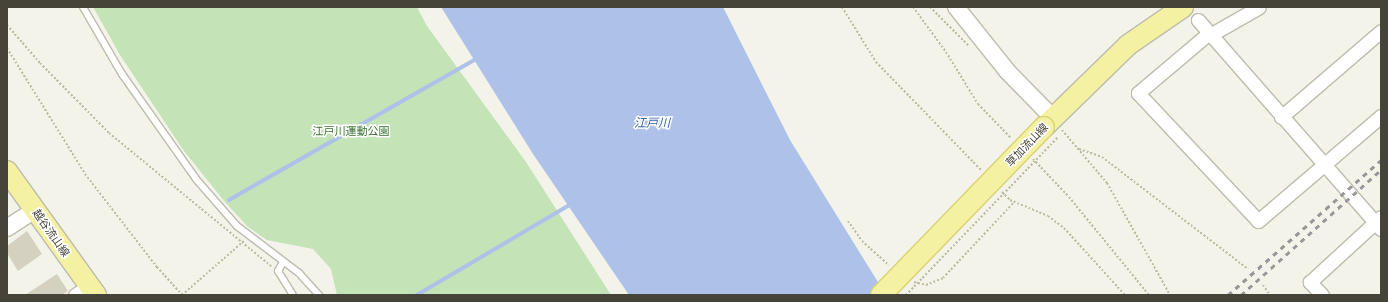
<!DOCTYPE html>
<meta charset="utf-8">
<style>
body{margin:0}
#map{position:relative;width:1388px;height:302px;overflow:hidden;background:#f3f3ea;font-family:"PT Sans Narrow","Noto Sans JP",sans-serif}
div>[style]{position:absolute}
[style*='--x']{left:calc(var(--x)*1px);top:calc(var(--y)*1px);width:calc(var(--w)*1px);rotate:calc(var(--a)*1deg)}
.green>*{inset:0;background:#c4e3b7}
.water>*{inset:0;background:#adc1e9}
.stream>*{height:3.5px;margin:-1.75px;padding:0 1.75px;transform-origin:1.75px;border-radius:1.75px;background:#adc1e9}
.building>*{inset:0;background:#d4d1c0}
.path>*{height:2px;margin-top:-1px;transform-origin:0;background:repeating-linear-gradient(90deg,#bebba0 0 2px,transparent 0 4px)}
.roads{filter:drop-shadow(1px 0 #bebcad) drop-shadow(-1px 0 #bebcad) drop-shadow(0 1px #bebcad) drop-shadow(0 -1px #bebcad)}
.service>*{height:6px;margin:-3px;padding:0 3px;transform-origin:3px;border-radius:3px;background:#fff}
.minor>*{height:13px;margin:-6.5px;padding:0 6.5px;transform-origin:6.5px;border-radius:6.5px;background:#fff}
.tertiary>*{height:16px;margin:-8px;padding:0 8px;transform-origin:8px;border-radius:8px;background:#fff}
.primary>*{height:20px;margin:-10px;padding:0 10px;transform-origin:10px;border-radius:10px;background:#f4f1a2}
.rail>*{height:3px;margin-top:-1.5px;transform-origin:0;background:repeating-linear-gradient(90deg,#989898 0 5px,transparent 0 10px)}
.path-bridge>*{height:2px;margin-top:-1px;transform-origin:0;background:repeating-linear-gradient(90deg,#bebba0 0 2px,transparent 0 4px)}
.bridges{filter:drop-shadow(1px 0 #d8d373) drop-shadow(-1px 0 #d8d373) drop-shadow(0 1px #d8d373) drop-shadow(0 -1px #d8d373)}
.primary-bridge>*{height:20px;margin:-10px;padding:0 10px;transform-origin:10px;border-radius:10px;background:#f4f1a2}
span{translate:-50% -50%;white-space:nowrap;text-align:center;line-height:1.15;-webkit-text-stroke:3px #fff;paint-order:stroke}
.park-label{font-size:11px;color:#3a7331}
.street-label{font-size:11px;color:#464439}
.water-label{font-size:12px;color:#3c5fa8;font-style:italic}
.frame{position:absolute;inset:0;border:8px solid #464439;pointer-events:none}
</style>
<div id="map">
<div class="green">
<i style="clip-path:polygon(93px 7px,417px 7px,427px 26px,526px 162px,611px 295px,337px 295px,331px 269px,313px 249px,267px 240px,248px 227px,225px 202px,184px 151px,120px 55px)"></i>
</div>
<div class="water">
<i style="clip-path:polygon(441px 7px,723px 7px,790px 140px,886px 295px,629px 295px,533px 154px)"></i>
</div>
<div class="stream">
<i style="--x:229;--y:200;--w:287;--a:-29.7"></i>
<i style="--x:417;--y:295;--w:181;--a:-30.5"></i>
</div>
<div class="building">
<i style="clip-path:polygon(27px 231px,42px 254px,18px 271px,7px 253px,7px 246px)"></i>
<i style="clip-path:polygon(57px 274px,68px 291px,62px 295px,25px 295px)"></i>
</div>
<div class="path">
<i style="--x:842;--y:7;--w:65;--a:58.3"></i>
<i style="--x:876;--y:62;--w:151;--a:45.8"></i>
<i style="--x:913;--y:7;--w:56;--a:53.7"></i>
<i style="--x:946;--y:52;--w:61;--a:58.4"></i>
<i style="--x:978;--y:104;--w:47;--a:45.9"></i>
<i style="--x:930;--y:7;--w:54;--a:45"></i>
<i style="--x:7;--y:25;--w:50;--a:49"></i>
<i style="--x:40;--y:63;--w:98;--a:45.4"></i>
<i style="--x:109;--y:133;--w:210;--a:39.4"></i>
<i style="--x:7;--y:48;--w:148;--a:58.2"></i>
<i style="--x:85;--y:174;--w:118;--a:52.3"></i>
<i style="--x:157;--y:267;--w:38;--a:48"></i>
<i style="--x:1062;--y:130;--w:70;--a:49.7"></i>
<i style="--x:1107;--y:183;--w:129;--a:60.6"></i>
<i style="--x:1079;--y:149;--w:24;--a:19"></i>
<i style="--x:1102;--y:157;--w:184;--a:37.5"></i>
<i style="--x:1033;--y:159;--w:52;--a:46.5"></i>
<i style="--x:1069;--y:197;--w:127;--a:50.8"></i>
<i style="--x:1002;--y:192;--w:11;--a:45"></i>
<i style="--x:1010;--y:200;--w:41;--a:22.8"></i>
<i style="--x:1048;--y:216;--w:20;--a:37"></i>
<i style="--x:1064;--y:228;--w:91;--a:47.7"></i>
<i style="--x:848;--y:221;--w:24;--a:55"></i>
<i style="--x:862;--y:241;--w:36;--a:42"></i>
<i style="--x:914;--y:282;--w:12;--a:14"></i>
<i style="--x:926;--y:285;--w:18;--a:-22"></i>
<i style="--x:943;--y:278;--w:104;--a:-46.9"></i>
<i style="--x:1263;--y:285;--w:12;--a:55"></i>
<i style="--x:182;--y:295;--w:82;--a:-41.1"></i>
</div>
<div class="roads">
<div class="service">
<i style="--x:83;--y:7;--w:78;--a:59.8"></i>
<i style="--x:122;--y:74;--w:128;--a:54.8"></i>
<i style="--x:196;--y:179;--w:62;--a:48.9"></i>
<i style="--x:237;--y:226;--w:78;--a:37.2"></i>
<i style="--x:299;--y:273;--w:30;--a:48"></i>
<i style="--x:283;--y:262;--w:10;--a:119"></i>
<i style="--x:278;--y:271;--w:28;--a:58"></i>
</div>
<div class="minor">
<i style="--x:1198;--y:20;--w:278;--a:48.8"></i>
<i style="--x:1209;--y:33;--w:93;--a:139.8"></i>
<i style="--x:1138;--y:93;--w:175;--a:46.8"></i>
<i style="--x:1258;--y:221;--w:162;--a:-40.5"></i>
<i style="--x:1210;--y:35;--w:56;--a:-29.7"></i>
<i style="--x:1281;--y:117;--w:132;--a:-40.7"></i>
<i style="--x:75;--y:295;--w:17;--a:-33"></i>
<i style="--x:1322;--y:295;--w:18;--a:-133"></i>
<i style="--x:1310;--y:282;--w:96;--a:-42.5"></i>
</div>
<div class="tertiary">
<i style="--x:956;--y:7;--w:82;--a:51.4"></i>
<i style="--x:1007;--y:71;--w:66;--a:45.6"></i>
<i style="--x:7;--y:228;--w:33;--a:-33"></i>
</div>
<div class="primary">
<i style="--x:1044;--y:127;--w:117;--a:-44.3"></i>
<i style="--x:1128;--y:45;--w:67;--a:-34.6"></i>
<i style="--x:7;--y:171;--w:153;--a:54.3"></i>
</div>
</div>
<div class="rail">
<i style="--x:1228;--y:295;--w:204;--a:-41.4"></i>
<i style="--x:1241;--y:295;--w:188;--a:-41.8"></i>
</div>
<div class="path-bridge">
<i style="--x:906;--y:295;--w:219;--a:-46.1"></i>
</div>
<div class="bridges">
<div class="primary-bridge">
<i style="--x:881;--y:295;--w:234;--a:-45.9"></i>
</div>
</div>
<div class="park-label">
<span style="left:351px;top:131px">江戸川運動公園</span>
</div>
<div class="street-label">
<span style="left:1027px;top:145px;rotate:-46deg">草加流山線</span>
<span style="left:51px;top:233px;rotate:55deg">越谷流山線</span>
</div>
<div class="water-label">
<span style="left:652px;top:123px">江戸川</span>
</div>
<div class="frame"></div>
</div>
